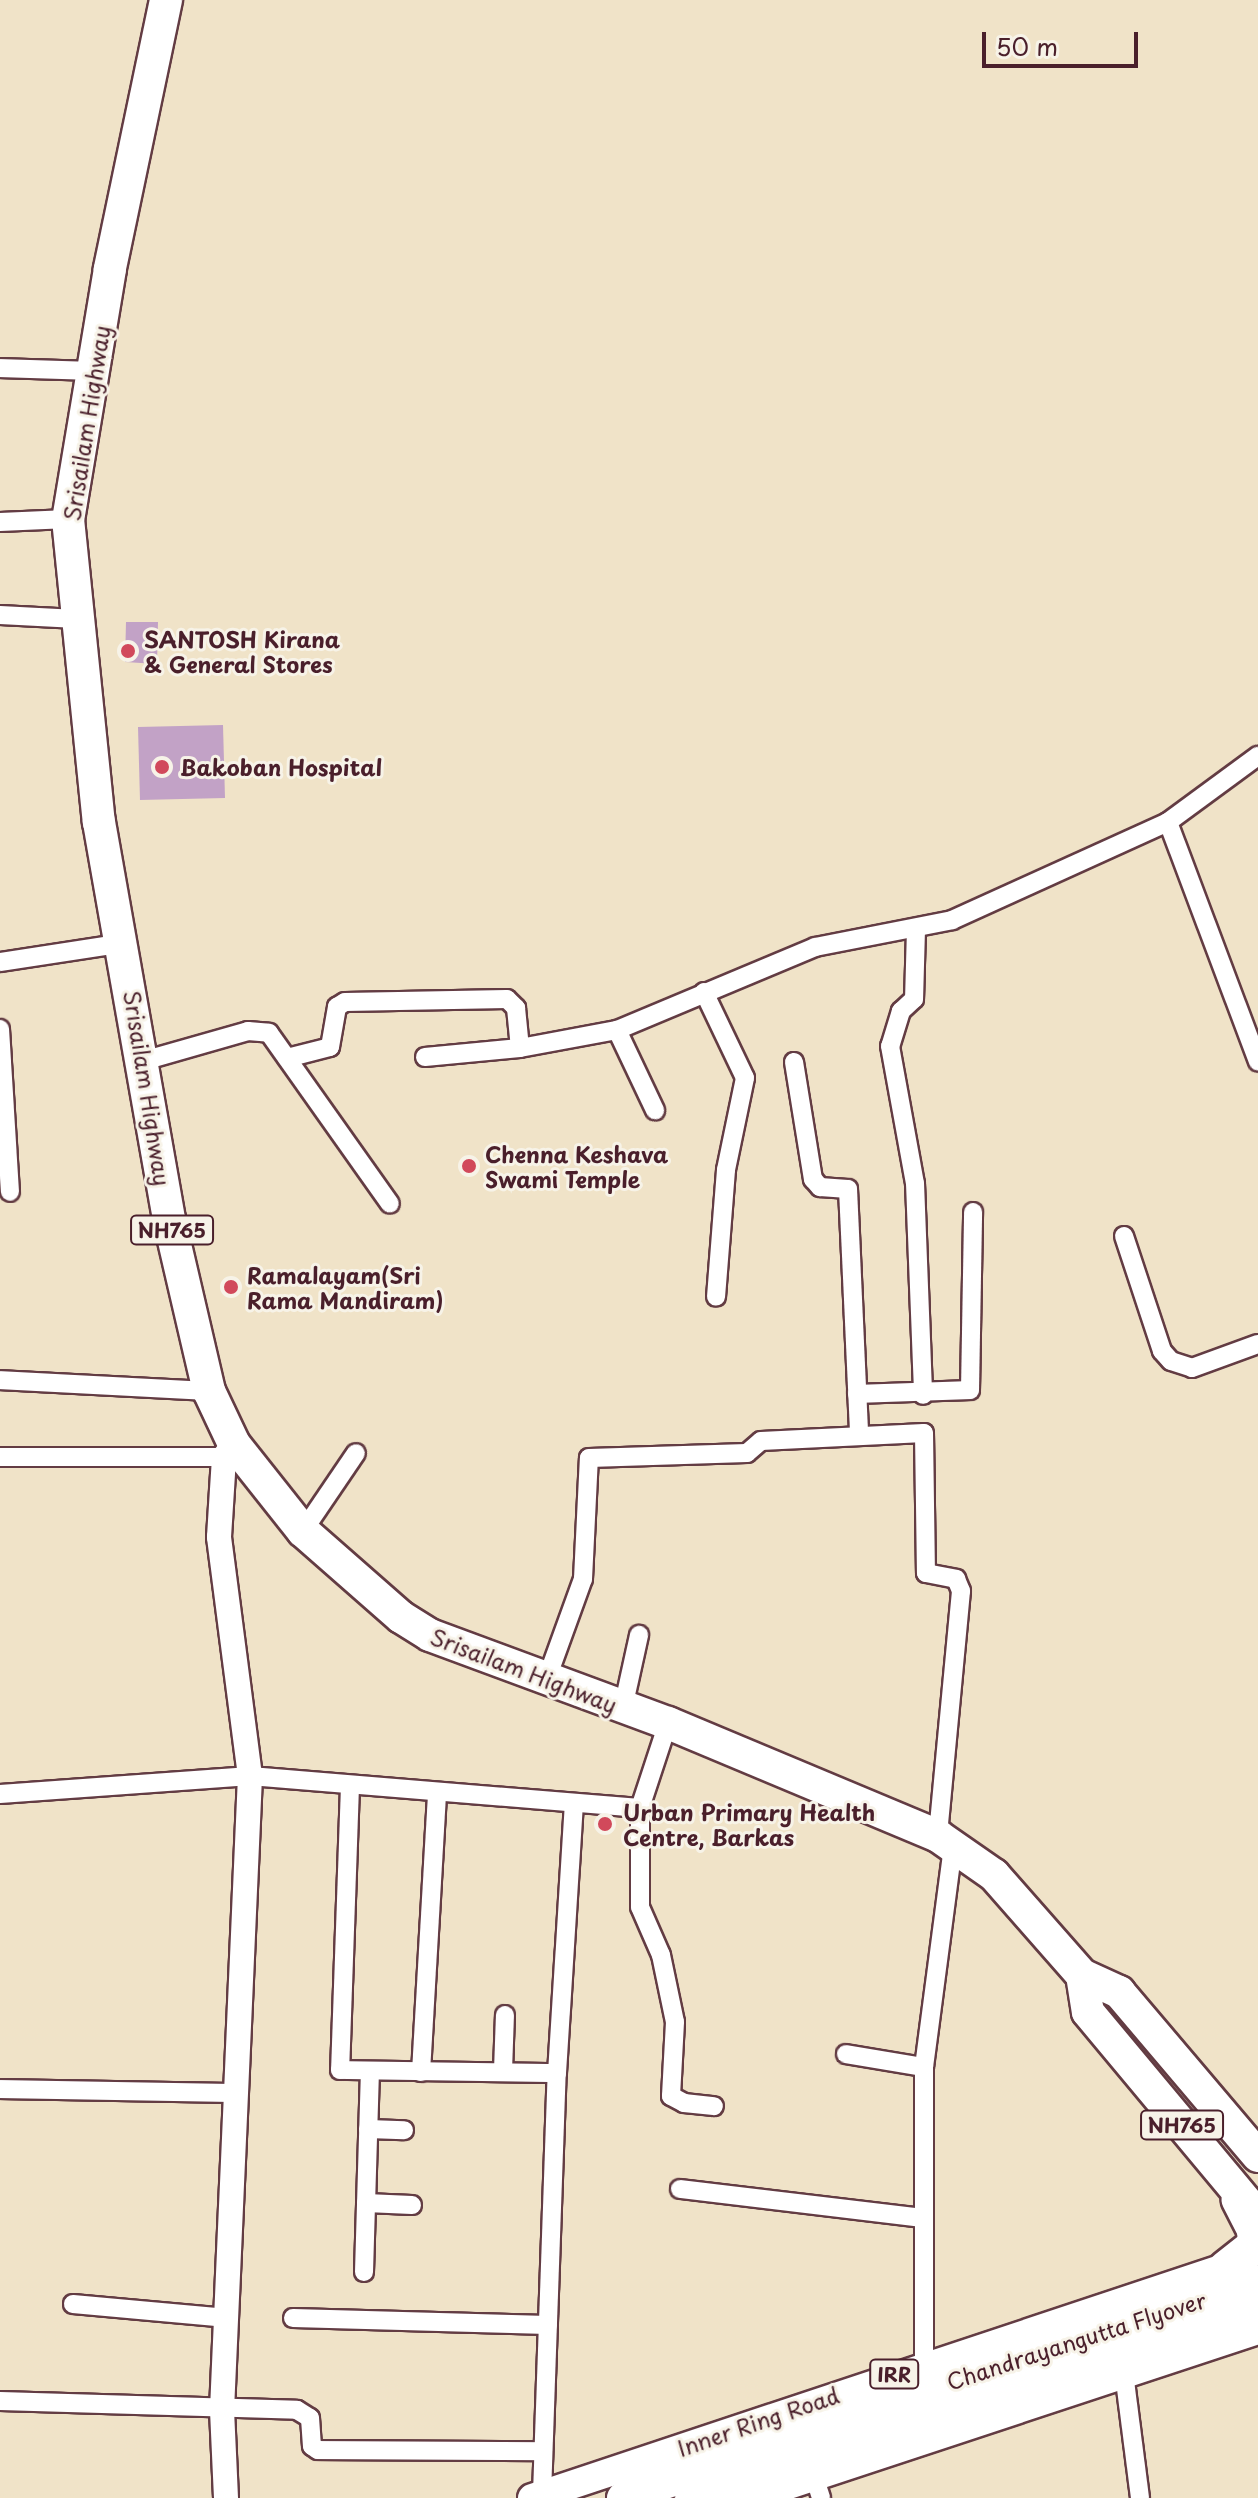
<!DOCTYPE html>
<style>
body{margin:0}
#map{position:relative;width:1258px;height:2498px;overflow:hidden;background:#f0e3c8;font-family:"Playpen Sans",sans-serif}
div>[style]{position:absolute}
[style*='--x']{left:calc(var(--x)*1px);top:calc(var(--y)*1px);width:calc(var(--w)*1px);rotate:calc(var(--a)*1deg)}
.building>*{inset:0;background:#c2a2c6}
.roads{filter:drop-shadow(2px 0 #633c43) drop-shadow(-2px 0 #633c43) drop-shadow(0 2px #633c43) drop-shadow(0 -2px #633c43)}
.street>*{height:18px;margin:-9px;padding:0 9px;transform-origin:9px;border-radius:9px;background:#fff}
.secondary>*{height:24px;margin:-12px;padding:0 12px;transform-origin:12px;border-radius:12px;background:#fff}
.primary>*{height:28px;margin:-14px;padding:0 14px;transform-origin:14px;border-radius:14px;background:#fff}
.highway>*{height:32px;margin:-16px;padding:0 16px;transform-origin:16px;border-radius:16px;background:#fff}
.dots>*{width:22px;height:22px;translate:-50% -50%;box-sizing:border-box;border:4px solid #f7f3e8;border-radius:50%}
span{translate:-50% -50%;white-space:nowrap;text-align:center;line-height:1.15;-webkit-text-stroke:6px #f7f3e8;paint-order:stroke}
.shield-label span{padding:2px 6px;background:#f7f3e8;border:2px solid;border-radius:6px;-webkit-text-stroke-width:0}
.shield-label{font-size:20px;color:#4a1f2b;font-weight:700}
.street-label{font-size:22px;color:#4a1f2b}
.poi-label{font-size:22px;color:#4a1f2b;font-weight:700}
.left{translate:0 -50%;text-align:left}
.scale{position:absolute;left:982px;top:32px;width:156px;height:36px;box-sizing:border-box;border:4px solid #4a1f2b;border-top:0;padding-left:10px;font-size:24px;line-height:28px;white-space:nowrap;color:#4a1f2b;-webkit-text-stroke:6px #f7f3e8;paint-order:stroke}
</style>
<div id="map">
<div class="building">
<i style="clip-path:polygon(126px 622px,158px 622px,157px 664px,125px 662px)"></i>
<i style="clip-path:polygon(223px 725px,225px 798px,140px 800px,138px 727px)"></i>
</div>
<div class="roads">
<div class="street">
<i style="--x:0;--y:368;--w:93;--a:1.8"></i>
<i style="--x:0;--y:522;--w:68;--a:-2.5"></i>
<i style="--x:0;--y:615;--w:77;--a:3"></i>
<i style="--x:1168;--y:822;--w:256;--a:69.4"></i>
<i style="--x:916;--y:929;--w:70;--a:91.6"></i>
<i style="--x:914;--y:999;--w:18;--a:137"></i>
<i style="--x:901;--y:1011;--w:37;--a:107"></i>
<i style="--x:890;--y:1046;--w:139;--a:79.7"></i>
<i style="--x:915;--y:1183;--w:212;--a:87.8"></i>
<i style="--x:0;--y:962;--w:125;--a:-8.7"></i>
<i style="--x:704;--y:992;--w:95;--a:64.5"></i>
<i style="--x:745;--y:1078;--w:94;--a:101.7"></i>
<i style="--x:726;--y:1170;--w:127;--a:94.5"></i>
<i style="--x:0;--y:1029;--w:163;--a:86.5"></i>
<i style="--x:617;--y:1030;--w:89;--a:64.6"></i>
<i style="--x:425;--y:1057;--w:95;--a:-5.4"></i>
<i style="--x:520;--y:1048;--w:99;--a:-10.5"></i>
<i style="--x:617;--y:1030;--w:215;--a:-22.7"></i>
<i style="--x:815;--y:947;--w:140;--a:-11.1"></i>
<i style="--x:952;--y:920;--w:237;--a:-24.4"></i>
<i style="--x:1168;--y:822;--w:112;--a:-36.3"></i>
<i style="--x:287;--y:1058;--w:44;--a:-14.3"></i>
<i style="--x:330;--y:1047;--w:41;--a:-80.1"></i>
<i style="--x:337;--y:1007;--w:9;--a:-32"></i>
<i style="--x:345;--y:1002;--w:162;--a:-1.1"></i>
<i style="--x:507;--y:999;--w:13;--a:45"></i>
<i style="--x:516;--y:1008;--w:40;--a:84.3"></i>
<i style="--x:143;--y:1061;--w:109;--a:-15.9"></i>
<i style="--x:248;--y:1031;--w:21;--a:5"></i>
<i style="--x:269;--y:1033;--w:209;--a:54.7"></i>
<i style="--x:794;--y:1062;--w:119;--a:80.8"></i>
<i style="--x:813;--y:1179;--w:11;--a:49"></i>
<i style="--x:820;--y:1187;--w:28;--a:4"></i>
<i style="--x:848;--y:1189;--w:244;--a:87.4"></i>
<i style="--x:1124;--y:1236;--w:121;--a:71.7"></i>
<i style="--x:1162;--y:1351;--w:13;--a:48"></i>
<i style="--x:1171;--y:1361;--w:22;--a:18"></i>
<i style="--x:1192;--y:1368;--w:70;--a:-20"></i>
<i style="--x:0;--y:1380;--w:209;--a:3"></i>
<i style="--x:857;--y:1394;--w:113;--a:-2"></i>
<i style="--x:970;--y:1390;--w:178;--a:-89"></i>
<i style="--x:0;--y:1457;--w:224;--a:0"></i>
<i style="--x:303;--y:1531;--w:94;--a:-55.8"></i>
<i style="--x:546;--y:1681;--w:109;--a:-70.1"></i>
<i style="--x:583;--y:1579;--w:121;--a:-87.2"></i>
<i style="--x:589;--y:1458;--w:158;--a:-1.8"></i>
<i style="--x:747;--y:1453;--w:18;--a:-41"></i>
<i style="--x:761;--y:1441;--w:163;--a:-2.8"></i>
<i style="--x:924;--y:1433;--w:140;--a:89.2"></i>
<i style="--x:926;--y:1573;--w:31;--a:11"></i>
<i style="--x:956;--y:1579;--w:13;--a:67"></i>
<i style="--x:961;--y:1591;--w:246;--a:95.4"></i>
<i style="--x:623;--y:1708;--w:75;--a:-77.6"></i>
<i style="--x:350;--y:1786;--w:284;--a:92"></i>
<i style="--x:340;--y:2070;--w:217;--a:0.8"></i>
<i style="--x:0;--y:1794;--w:251;--a:-4.1"></i>
<i style="--x:250;--y:1776;--w:391;--a:4.7"></i>
<i style="--x:640;--y:1808;--w:89;--a:-71.8"></i>
<i style="--x:640;--y:1808;--w:99;--a:90"></i>
<i style="--x:640;--y:1907;--w:52;--a:66.4"></i>
<i style="--x:661;--y:1955;--w:68;--a:78.2"></i>
<i style="--x:675;--y:2022;--w:74;--a:93.1"></i>
<i style="--x:671;--y:2096;--w:15;--a:28"></i>
<i style="--x:684;--y:2103;--w:30;--a:6"></i>
<i style="--x:846;--y:2054;--w:79;--a:9.5"></i>
<i style="--x:503;--y:2071;--w:56;--a:-88"></i>
<i style="--x:421;--y:2072;--w:279;--a:-86.7"></i>
<i style="--x:0;--y:2089;--w:238;--a:1"></i>
<i style="--x:368;--y:2129;--w:36;--a:2"></i>
<i style="--x:680;--y:2189;--w:244;--a:6.8"></i>
<i style="--x:366;--y:2203;--w:46;--a:2.5"></i>
<i style="--x:364;--y:2272;--w:201;--a:-88.3"></i>
<i style="--x:73;--y:2304;--w:155;--a:5.2"></i>
<i style="--x:293;--y:2318;--w:255;--a:1.6"></i>
<i style="--x:924;--y:2364;--w:297;--a:-90"></i>
<i style="--x:924;--y:2067;--w:222;--a:-82.5"></i>
<i style="--x:1124;--y:2373;--w:126;--a:82.7"></i>
<i style="--x:0;--y:2401;--w:297;--a:1.7"></i>
<i style="--x:297;--y:2410;--w:15;--a:32"></i>
<i style="--x:310;--y:2418;--w:28;--a:86"></i>
<i style="--x:312;--y:2446;--w:7;--a:34"></i>
<i style="--x:318;--y:2450;--w:223;--a:0.3"></i>
<i style="--x:813;--y:2473;--w:26;--a:72"></i>
<i style="--x:542;--y:2494;--w:421;--a:-88"></i>
<i style="--x:557;--y:2073;--w:269;--a:-86.4"></i>
</div>
<div class="secondary">
<i style="--x:226;--y:2498;--w:88;--a:-92.6"></i>
<i style="--x:222;--y:2410;--w:635;--a:-87.47"></i>
<i style="--x:250;--y:1776;--w:241;--a:-97.4"></i>
<i style="--x:219;--y:1537;--w:80;--a:-86.4"></i>
<i style="--x:224;--y:1457;--w:16;--a:-52"></i>
</div>
<div class="primary">
<i style="--x:532;--y:2498;--w:751;--a:-18.39"></i>
<i style="--x:749;--y:2498;--w:536;--a:-18.27"></i>
</div>
<div class="highway">
<i style="--x:166;--y:0;--w:275;--a:101.8"></i>
<i style="--x:110;--y:269;--w:254;--a:99.5"></i>
<i style="--x:68;--y:519;--w:305;--a:84.2"></i>
<i style="--x:99;--y:822;--w:403;--a:80"></i>
<i style="--x:169;--y:1219;--w:177;--a:76.9"></i>
<i style="--x:209;--y:1391;--w:59;--a:64.7"></i>
<i style="--x:234;--y:1444;--w:111;--a:51.6"></i>
<i style="--x:303;--y:1531;--w:130;--a:41.3"></i>
<i style="--x:401;--y:1617;--w:34;--a:32"></i>
<i style="--x:430;--y:1635;--w:254;--a:20.3"></i>
<i style="--x:668;--y:1723;--w:293;--a:22.7"></i>
<i style="--x:938;--y:1836;--w:68;--a:34.9"></i>
<i style="--x:994;--y:1875;--w:133;--a:48.7"></i>
<i style="--x:1082;--y:1975;--w:41;--a:24.7"></i>
<i style="--x:1119;--y:1992;--w:215;--a:49.7"></i>
<i style="--x:1082;--y:1975;--w:37;--a:81"></i>
<i style="--x:1088;--y:2012;--w:266;--a:50.2"></i>
<i style="--x:1225;--y:2267;--w:37;--a:-38"></i>
<i style="--x:1254;--y:2244;--w:14;--a:-94"></i>
<i style="--x:1253;--y:2230;--w:34;--a:-117"></i>
<i style="--x:623;--y:2498;--w:313;--a:-19.8"></i>
<i style="--x:917;--y:2392;--w:359;--a:-18"></i>
<i style="--x:691;--y:2498;--w:245;--a:-19.8"></i>
<i style="--x:922;--y:2415;--w:354;--a:-18.1"></i>
</div>
</div>
<div class="dots">
<i style="left:128px;top:651px;background:#d1495b"></i>
<i style="left:162px;top:767px;background:#d1495b"></i>
<i style="left:469px;top:1166px;background:#d1495b"></i>
<i style="left:231px;top:1287px;background:#d1495b"></i>
<i style="left:605px;top:1824px;background:#d1495b"></i>
</div>
<div class="shield-label">
<span style="left:172px;top:1230px">NH765</span>
<span style="left:1182px;top:2125px">NH765</span>
<span style="left:894px;top:2374px">IRR</span>
</div>
<div class="street-label">
<span style="left:86px;top:423px;rotate:-81deg">Srisailam Highway</span>
<span style="left:148px;top:1088px;rotate:81deg">Srisailam Highway</span>
<span style="left:524px;top:1670px;rotate:21deg">Srisailam Highway</span>
<span style="left:1076px;top:2340px;rotate:-18deg">Chandrayangutta Flyover</span>
<span style="left:758px;top:2421px;rotate:-19deg">Inner Ring Road</span>
</div>
<div class="poi-label">
<span class="left" style="left:144px;top:651px">SANTOSH Kirana<br>&amp; General Stores</span>
<span class="left" style="left:180px;top:767px">Bakoban Hospital</span>
<span class="left" style="left:485px;top:1166px">Chenna Keshava<br>Swami Temple</span>
<span class="left" style="left:247px;top:1287px">Ramalayam(Sri<br>Rama Mandiram)</span>
<span class="left" style="left:623px;top:1824px">Urban Primary Health<br>Centre, Barkas</span>
</div>
<div class="scale">50 m</div>
</div>
